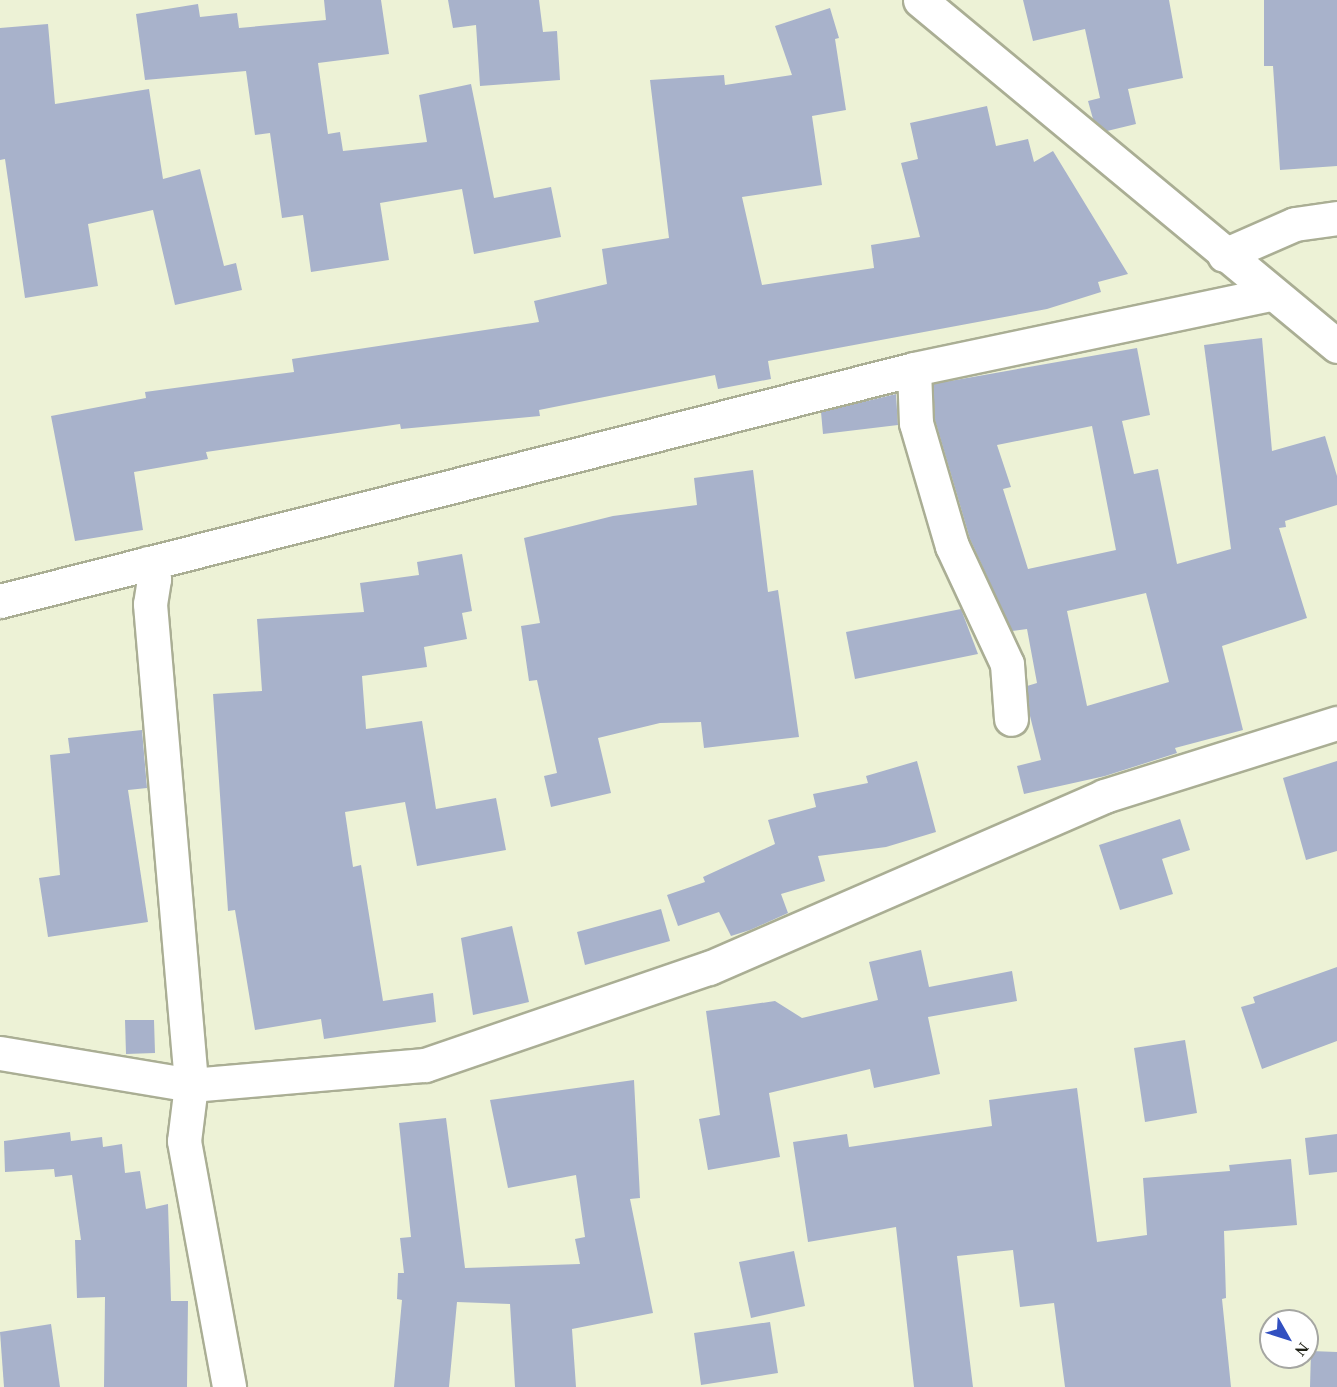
<!DOCTYPE html>
<style>
body{margin:0}
#map{position:relative;width:1337px;height:1387px;overflow:hidden;background:#edf2d6;font-family:Georgia,serif}
div>[style]{position:absolute}
[style*='--x']{left:calc(var(--x)*1px);top:calc(var(--y)*1px);width:calc(var(--w)*1px);rotate:calc(var(--a)*1deg)}
.building>*{inset:0;background:#a8b2cb}
.roads{filter:drop-shadow(2px 0 #aaae94) drop-shadow(-2px 0 #aaae94) drop-shadow(0 2px #aaae94) drop-shadow(0 -2px #aaae94)}
.minor>*{height:33px;margin:-16.5px;padding:0 16.5px;transform-origin:16.5px;border-radius:16.5px;background:#fff}
span{translate:-50% -50%;white-space:nowrap;text-align:center;line-height:1.15;-webkit-text-stroke:4.5px #fff;paint-order:stroke}
.north{position:absolute;left:1259px;top:1309px;width:60px;height:60px;box-sizing:border-box;background:#fff;border:2px solid #a5a6a2;border-radius:50%;rotate:129deg;font-size:16px;font-weight:700;line-height:24px;text-align:center;color:#1f2117}
.north::after{content:'';display:block;margin:auto;width:21px;height:27px;background:#3250c1;clip-path:polygon(50% 0,100% 100%,50% 72%,0 100%)}
</style>
<div id="map">
<div class="building">
<i style="clip-path:polygon(324px 0,381px 0,389px 54px,318px 63px,328px 134px,340px 132px,343px 151px,427px 142px,419px 95px,471px 84px,494px 198px,551px 187px,561px 237px,474px 254px,462px 189px,380px 203px,389px 260px,311px 272px,303px 215px,282px 218px,270px 133px,255px 135px,246px 71px,145px 80px,136px 14px,198px 4px,200px 17px,237px 13px,239px 28px,326px 20px)"></i>
<i style="clip-path:polygon(448px 0,539px 0,543px 32px,557px 31px,560px 80px,480px 86px,476px 25px,453px 28px)"></i>
<i style="clip-path:polygon(1023px 0,1169px 0,1183px 78px,1128px 89px,1136px 124px,1107px 131px,1093px 119px,1088px 101px,1100px 98px,1085px 29px,1033px 41px)"></i>
<i style="clip-path:polygon(1264px 0,1337px 0,1337px 166px,1280px 170px,1273px 66px,1264px 66px)"></i>
<i style="clip-path:polygon(830px 8px,839px 38px,835px 39px,846px 110px,812px 116px,822px 185px,742px 197px,762px 285px,874px 268px,871px 245px,920px 237px,901px 163px,918px 159px,910px 123px,987px 106px,996px 146px,1028px 139px,1034px 162px,1053px 151px,1128px 274px,1098px 282px,1101px 292px,1047px 309px,768px 361px,771px 379px,718px 389px,715px 375px,539px 410px,540px 416px,401px 429px,400px 424px,206px 452px,208px 459px,134px 472px,143px 530px,75px 541px,51px 416px,146px 398px,145px 392px,294px 372px,292px 359px,539px 322px,534px 301px,607px 284px,602px 249px,669px 238px,650px 80px,724px 75px,725px 85px,792px 75px,775px 26px)"></i>
<i style="clip-path:polygon(48px 24px,55px 104px,149px 89px,163px 179px,200px 169px,224px 266px,236px 263px,242px 290px,175px 305px,153px 210px,88px 224px,98px 286px,25px 298px,5px 159px,0 160px,0 28px)"></i>
<i style="clip-path:polygon(evenodd,1262px 338px,1272px 451px,1325px 436px,1337px 476px,1337px 505px,1285px 521px,1286px 527px,1279px 528px,1307px 618px,1222px 646px,1243px 730px,1175px 748px,1177px 753px,1105px 776px,1024px 794px,1017px 766px,1041px 760px,1030px 716px,1027px 686px,1037px 683px,1027px 629px,1012px 631px,970px 539px,935px 420px,933px 384px,1137px 348px,1150px 415px,1122px 421px,1134px 474px,1158px 469px,1177px 564px,1231px 549px,1204px 345px,1262px 338px,1092px 426px,1116px 550px,1028px 569px,1003px 489px,1011px 487px,997px 445px,1092px 426px,1262px 338px,1146px 593px,1169px 682px,1087px 706px,1067px 611px,1146px 593px)"></i>
<i style="clip-path:polygon(896px 394px,898px 425px,823px 434px,821px 412px)"></i>
<i style="clip-path:polygon(753px 470px,768px 592px,778px 590px,799px 737px,704px 748px,701px 722px,660px 723px,598px 738px,611px 793px,551px 807px,544px 776px,557px 773px,537px 680px,529px 681px,521px 626px,540px 623px,524px 538px,613px 516px,697px 505px,694px 478px)"></i>
<i style="clip-path:polygon(462px 554px,472px 611px,462px 613px,467px 639px,424px 647px,427px 667px,362px 676px,366px 729px,422px 721px,436px 809px,496px 798px,506px 850px,417px 866px,405px 802px,345px 812px,353px 867px,361px 865px,383px 1001px,433px 993px,436px 1022px,324px 1039px,321px 1019px,255px 1030px,235px 910px,228px 911px,213px 694px,262px 691px,257px 619px,364px 612px,360px 583px,419px 575px,417px 562px)"></i>
<i style="clip-path:polygon(961px 609px,978px 654px,855px 679px,846px 632px)"></i>
<i style="clip-path:polygon(142px 730px,147px 788px,128px 790px,148px 922px,48px 937px,39px 878px,60px 875px,50px 755px,70px 753px,68px 738px)"></i>
<i style="clip-path:polygon(917px 761px,936px 832px,886px 847px,818px 856px,825px 881px,781px 894px,788px 913px,750px 930px,731px 936px,719px 912px,678px 926px,667px 895px,705px 882px,703px 877px,775px 844px,768px 820px,816px 807px,813px 794px,868px 783px,866px 776px)"></i>
<i style="clip-path:polygon(1337px 761px,1337px 851px,1306px 860px,1283px 778px)"></i>
<i style="clip-path:polygon(1180px 819px,1190px 850px,1162px 859px,1173px 894px,1120px 910px,1099px 845px)"></i>
<i style="clip-path:polygon(661px 909px,670px 941px,585px 965px,577px 932px)"></i>
<i style="clip-path:polygon(512px 926px,529px 1002px,473px 1015px,461px 938px)"></i>
<i style="clip-path:polygon(921px 950px,929px 987px,1012px 971px,1017px 1001px,928px 1017px,940px 1074px,874px 1088px,870px 1069px,769px 1093px,780px 1157px,708px 1170px,699px 1119px,720px 1115px,706px 1011px,775px 1001px,802px 1018px,878px 1000px,869px 962px)"></i>
<i style="clip-path:polygon(1337px 967px,1337px 1041px,1262px 1069px,1241px 1007px,1255px 1003px,1253px 997px)"></i>
<i style="clip-path:polygon(125px 1020px,154px 1020px,155px 1053px,126px 1054px)"></i>
<i style="clip-path:polygon(1185px 1040px,1197px 1113px,1145px 1122px,1134px 1048px)"></i>
<i style="clip-path:polygon(634px 1080px,640px 1198px,630px 1199px,653px 1313px,572px 1329px,576px 1387px,515px 1387px,510px 1304px,457px 1302px,449px 1387px,394px 1387px,402px 1300px,397px 1299px,398px 1273px,404px 1273px,400px 1238px,411px 1237px,399px 1123px,446px 1118px,465px 1268px,580px 1264px,575px 1239px,585px 1237px,576px 1175px,508px 1188px,490px 1100px)"></i>
<i style="clip-path:polygon(1077px 1088px,1097px 1242px,1147px 1235px,1143px 1178px,1230px 1171px,1229px 1165px,1291px 1159px,1297px 1225px,1224px 1231px,1226px 1298px,1222px 1299px,1231px 1387px,1065px 1387px,1054px 1303px,1020px 1307px,1013px 1250px,957px 1256px,973px 1387px,914px 1387px,896px 1227px,808px 1242px,793px 1142px,847px 1134px,849px 1147px,992px 1126px,989px 1100px)"></i>
<i style="clip-path:polygon(70px 1132px,71px 1141px,102px 1137px,103px 1147px,122px 1144px,125px 1173px,140px 1171px,146px 1209px,168px 1204px,171px 1301px,188px 1301px,187px 1387px,104px 1387px,105px 1297px,77px 1298px,75px 1240px,81px 1240px,72px 1175px,55px 1177px,54px 1169px,5px 1172px,4px 1141px)"></i>
<i style="clip-path:polygon(1337px 1134px,1337px 1172px,1309px 1175px,1305px 1138px)"></i>
<i style="clip-path:polygon(794px 1251px,805px 1306px,751px 1318px,739px 1262px)"></i>
<i style="clip-path:polygon(770px 1322px,778px 1373px,701px 1385px,694px 1333px)"></i>
<i style="clip-path:polygon(51px 1324px,60px 1387px,4px 1387px,0 1332px)"></i>
<i style="clip-path:polygon(1311px 1351px,1337px 1352px,1337px 1387px,1310px 1387px)"></i>
</div>
<div class="roads">
<div class="minor">
<i style="--x:920;--y:0;--w:542;--a:39.68"></i>
<i style="--x:1224;--y:255;--w:77;--a:-23.6"></i>
<i style="--x:1295;--y:224;--w:42;--a:-8.1"></i>
<i style="--x:914;--y:369;--w:54;--a:87.9"></i>
<i style="--x:916;--y:423;--w:128;--a:73.7"></i>
<i style="--x:952;--y:546;--w:130;--a:65"></i>
<i style="--x:1007;--y:664;--w:55;--a:85.8"></i>
<i style="--x:148;--y:563;--w:17;--a:69"></i>
<i style="--x:154;--y:579;--w:25;--a:99"></i>
<i style="--x:150;--y:604;--w:483;--a:85.1"></i>
<i style="--x:191;--y:1085;--w:235;--a:-4.9"></i>
<i style="--x:425;--y:1065;--w:300;--a:-18.9"></i>
<i style="--x:709;--y:968;--w:431;--a:-23.5"></i>
<i style="--x:1104;--y:796;--w:244;--a:-17.4"></i>
<i style="--x:0;--y:601;--w:943;--a:-14.24"></i>
<i style="--x:914;--y:369;--w:364;--a:-11.9"></i>
<i style="--x:0;--y:1053;--w:194;--a:9.5"></i>
<i style="--x:191;--y:1085;--w:56;--a:97.1"></i>
<i style="--x:184;--y:1141;--w:250;--a:79.6"></i>
</div>
</div>
<div class="north">N</div>
</div>
